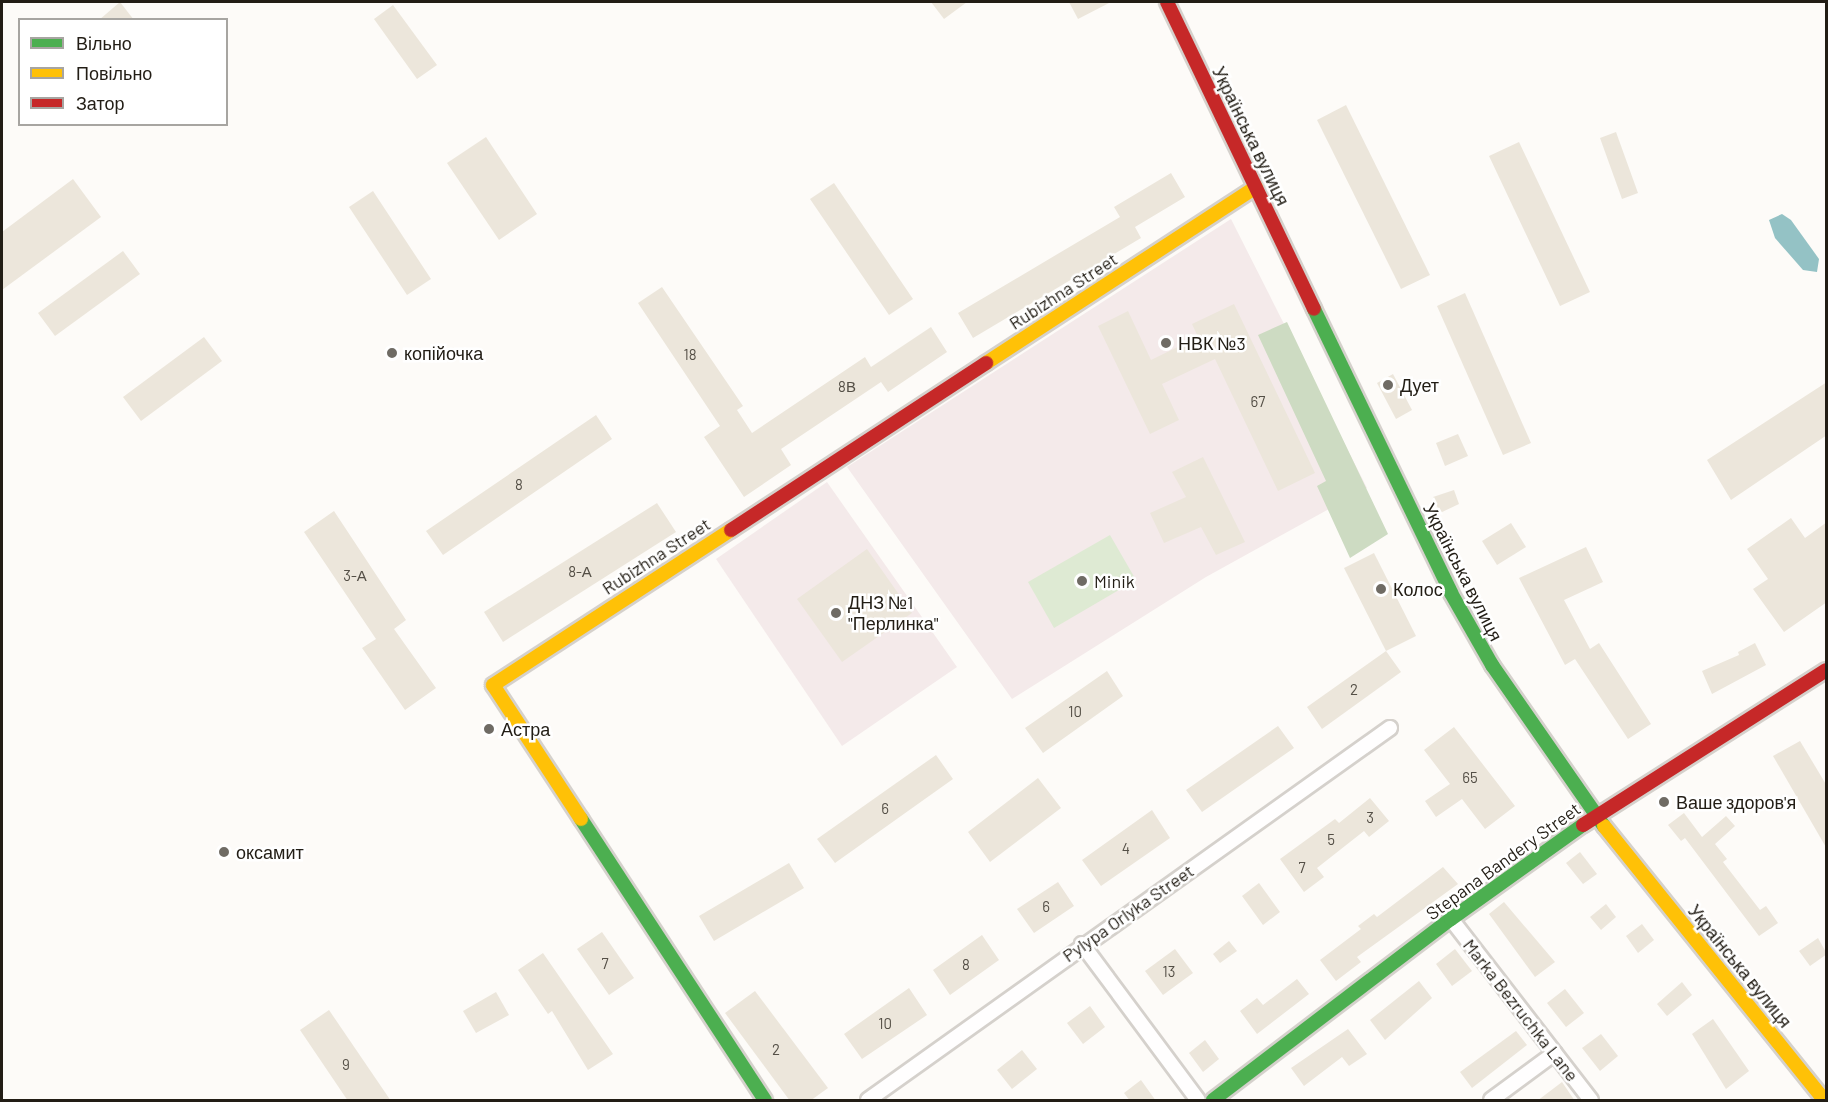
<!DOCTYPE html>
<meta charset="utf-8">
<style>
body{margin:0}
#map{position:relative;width:1828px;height:1102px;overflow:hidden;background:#fdfbf8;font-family:Barlow,sans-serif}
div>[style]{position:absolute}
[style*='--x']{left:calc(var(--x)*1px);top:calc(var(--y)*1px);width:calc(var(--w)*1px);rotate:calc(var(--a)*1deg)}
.education>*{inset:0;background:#f4eaea}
.green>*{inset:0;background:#deead3}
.forest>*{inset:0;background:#cddbc2}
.water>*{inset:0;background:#94c2c5}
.building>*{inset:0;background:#ece6db}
.roads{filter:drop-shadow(2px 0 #d5d1cc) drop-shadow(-2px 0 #d5d1cc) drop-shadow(0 2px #d5d1cc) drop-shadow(0 -2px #d5d1cc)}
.street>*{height:14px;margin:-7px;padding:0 7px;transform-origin:7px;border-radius:7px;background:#fffefe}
.fast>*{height:14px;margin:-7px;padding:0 7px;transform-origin:7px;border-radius:7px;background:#4caf50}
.slow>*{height:14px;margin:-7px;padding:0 7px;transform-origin:7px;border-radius:7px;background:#ffc107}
.jam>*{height:14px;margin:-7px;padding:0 7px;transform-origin:7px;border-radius:7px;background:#c62828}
.dots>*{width:16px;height:16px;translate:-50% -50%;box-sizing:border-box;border:3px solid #fff;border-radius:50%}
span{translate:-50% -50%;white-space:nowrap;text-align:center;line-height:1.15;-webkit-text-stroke:5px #fff;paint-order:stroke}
.number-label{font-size:15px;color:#544f46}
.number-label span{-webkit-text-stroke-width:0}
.street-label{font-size:18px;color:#221d15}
.poi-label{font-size:18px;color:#221d15}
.left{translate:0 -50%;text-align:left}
.frame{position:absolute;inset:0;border:3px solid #221d15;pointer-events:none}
.legend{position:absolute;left:18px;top:18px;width:210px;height:108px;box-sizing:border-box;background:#fff;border:2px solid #a7a5a1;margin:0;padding:8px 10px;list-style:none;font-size:18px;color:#221d15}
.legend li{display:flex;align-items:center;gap:12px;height:30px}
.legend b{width:30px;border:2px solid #a7a5a1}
</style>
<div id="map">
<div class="education">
<i style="clip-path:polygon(1231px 219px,1367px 488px,1206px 577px,1012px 699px,847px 467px)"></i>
<i style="clip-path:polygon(827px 482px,957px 667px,842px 746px,716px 559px)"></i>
</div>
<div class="green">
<i style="clip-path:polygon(1110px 535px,1136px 580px,1054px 628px,1028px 582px)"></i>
</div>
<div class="forest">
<i style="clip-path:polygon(1287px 322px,1388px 534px,1350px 558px,1317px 486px,1326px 481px,1258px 335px)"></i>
</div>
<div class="water">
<i style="clip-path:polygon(1782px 214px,1791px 220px,1819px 259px,1817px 272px,1803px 270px,1775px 238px,1769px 220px)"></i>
</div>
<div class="building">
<i style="clip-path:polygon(120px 2px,134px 20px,99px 20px)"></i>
<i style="clip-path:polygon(931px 2px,967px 2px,944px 19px)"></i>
<i style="clip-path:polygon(1069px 2px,1111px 2px,1078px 19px)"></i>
<i style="clip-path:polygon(393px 5px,437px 65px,417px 79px,374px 19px)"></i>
<i style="clip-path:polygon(1346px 105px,1430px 275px,1401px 289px,1317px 120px)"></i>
<i style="clip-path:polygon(1616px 132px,1638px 193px,1622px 199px,1600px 138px)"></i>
<i style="clip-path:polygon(486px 137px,537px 214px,499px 240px,447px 163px)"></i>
<i style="clip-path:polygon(1519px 142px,1590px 292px,1560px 306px,1489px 156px)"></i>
<i style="clip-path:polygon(1171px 173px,1185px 197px,1135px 227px,1141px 238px,973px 338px,958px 313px,1120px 217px,1114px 207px)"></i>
<i style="clip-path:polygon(73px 179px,101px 217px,2px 290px,2px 232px)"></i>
<i style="clip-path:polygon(834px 183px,913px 299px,889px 315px,810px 199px)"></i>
<i style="clip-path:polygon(373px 191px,431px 279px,407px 295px,349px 207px)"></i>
<i style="clip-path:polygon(123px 251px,140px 274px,55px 336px,38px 313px)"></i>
<i style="clip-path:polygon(662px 287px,743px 406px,737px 410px,752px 433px,865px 357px,871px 367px,931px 327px,947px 352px,888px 392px,881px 382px,781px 449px,791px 465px,744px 497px,704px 437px,720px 426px,638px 303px)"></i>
<i style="clip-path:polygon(1465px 293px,1531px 443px,1503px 455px,1437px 306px)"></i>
<i style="clip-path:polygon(1234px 304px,1315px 473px,1278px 491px,1215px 359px,1162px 384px,1179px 420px,1150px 434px,1098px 326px,1128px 311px,1151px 360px,1198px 337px,1192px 324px)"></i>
<i style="clip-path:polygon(204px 337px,222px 361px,141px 421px,123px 397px)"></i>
<i style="clip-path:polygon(1393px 374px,1412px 410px,1396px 419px,1377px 383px)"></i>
<i style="clip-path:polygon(1827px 382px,1827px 435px,1731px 500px,1707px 460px)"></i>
<i style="clip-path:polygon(596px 415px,612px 439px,443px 555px,426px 531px)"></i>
<i style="clip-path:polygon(1458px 434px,1468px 456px,1445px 466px,1436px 443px)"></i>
<i style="clip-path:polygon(1203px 457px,1245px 542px,1216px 555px,1201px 527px,1164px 543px,1150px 513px,1186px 497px,1172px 472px)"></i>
<i style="clip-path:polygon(1454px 490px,1459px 504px,1440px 513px,1433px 497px)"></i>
<i style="clip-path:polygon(657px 503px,676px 532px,503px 642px,484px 612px)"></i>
<i style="clip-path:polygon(334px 511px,406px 620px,394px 629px,436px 688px,405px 710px,362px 648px,376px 639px,304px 532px)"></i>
<i style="clip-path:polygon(1791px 518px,1805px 538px,1827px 522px,1827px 602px,1784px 632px,1753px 589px,1768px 579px,1747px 549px)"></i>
<i style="clip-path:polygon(1511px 523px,1526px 547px,1497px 565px,1482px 541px)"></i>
<i style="clip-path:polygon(1586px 547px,1603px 582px,1564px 600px,1590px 649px,1599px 643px,1651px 724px,1628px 739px,1575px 659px,1565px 665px,1519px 578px)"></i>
<i style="clip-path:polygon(867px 549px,912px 613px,842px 662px,797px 599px)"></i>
<i style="clip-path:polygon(1374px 553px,1416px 636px,1386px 651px,1344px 568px)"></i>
<i style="clip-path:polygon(1755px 643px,1766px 665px,1712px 694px,1702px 671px,1739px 655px,1738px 652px)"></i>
<i style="clip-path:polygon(1386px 651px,1401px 672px,1322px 729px,1307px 707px)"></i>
<i style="clip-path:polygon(1107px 671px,1123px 696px,1043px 753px,1025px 728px)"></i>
<i style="clip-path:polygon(1278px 726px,1294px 748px,1202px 812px,1186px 790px)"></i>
<i style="clip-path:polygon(1454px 727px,1515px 806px,1485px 829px,1462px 799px,1436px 817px,1425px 801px,1450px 784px,1424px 750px)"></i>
<i style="clip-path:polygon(1800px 741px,1827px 786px,1827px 849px,1773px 756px)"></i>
<i style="clip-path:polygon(936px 755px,953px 779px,835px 863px,817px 839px)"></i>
<i style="clip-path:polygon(1038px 778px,1061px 808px,990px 862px,968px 832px)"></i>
<i style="clip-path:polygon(1370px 798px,1389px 821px,1369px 837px,1364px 831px,1317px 868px,1324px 877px,1304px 892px,1280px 859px,1335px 819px,1339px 823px)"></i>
<i style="clip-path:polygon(1152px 810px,1170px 838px,1101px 886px,1082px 860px)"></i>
<i style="clip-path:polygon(1684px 813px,1702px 837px,1726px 816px,1735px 826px,1715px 844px,1727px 859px,1723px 862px,1760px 910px,1766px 906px,1778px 923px,1759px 936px,1685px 838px,1681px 841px,1668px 825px)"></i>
<i style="clip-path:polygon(1580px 852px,1597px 874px,1583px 884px,1566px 863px)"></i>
<i style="clip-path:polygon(789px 863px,804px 888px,714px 941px,699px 916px)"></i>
<i style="clip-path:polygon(1443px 867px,1458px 884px,1357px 957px,1361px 962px,1336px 981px,1320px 960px,1361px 929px,1358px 926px,1374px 914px,1377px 917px)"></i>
<i style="clip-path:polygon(1058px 882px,1074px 906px,1034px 933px,1017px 909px)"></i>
<i style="clip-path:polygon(1259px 883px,1280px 912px,1263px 925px,1242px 896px)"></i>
<i style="clip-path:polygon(1504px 902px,1555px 962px,1535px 977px,1489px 914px)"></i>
<i style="clip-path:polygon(1606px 904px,1616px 917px,1601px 930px,1590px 917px)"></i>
<i style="clip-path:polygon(1642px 924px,1654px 940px,1638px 953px,1626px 936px)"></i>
<i style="clip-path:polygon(602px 932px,634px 978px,609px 995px,577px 949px)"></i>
<i style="clip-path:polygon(982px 935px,999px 960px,950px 995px,933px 970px)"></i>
<i style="clip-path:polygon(1818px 938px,1827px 954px,1810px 966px,1799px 951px)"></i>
<i style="clip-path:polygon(1229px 941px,1237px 951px,1220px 963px,1213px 954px)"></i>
<i style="clip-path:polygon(1175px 949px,1193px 973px,1163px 995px,1145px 971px)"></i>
<i style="clip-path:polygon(1455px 949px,1472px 971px,1452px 986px,1436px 964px)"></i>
<i style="clip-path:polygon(543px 953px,613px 1054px,588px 1070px,552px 1011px,548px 1014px,518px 970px)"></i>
<i style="clip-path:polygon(1297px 979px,1309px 994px,1257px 1034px,1240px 1011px,1257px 998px,1263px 1005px)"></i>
<i style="clip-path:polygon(1419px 981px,1432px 998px,1385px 1040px,1370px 1020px)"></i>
<i style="clip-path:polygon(1682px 982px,1692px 995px,1667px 1016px,1657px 1004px)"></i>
<i style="clip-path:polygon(909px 988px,927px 1015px,862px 1059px,844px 1034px)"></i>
<i style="clip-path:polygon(1565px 989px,1584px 1013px,1566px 1027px,1547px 1003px)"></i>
<i style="clip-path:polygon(755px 991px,828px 1088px,810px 1101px,790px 1101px,725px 1013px)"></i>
<i style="clip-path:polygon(496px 992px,509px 1015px,476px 1033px,463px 1011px)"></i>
<i style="clip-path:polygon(1090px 1006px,1105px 1027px,1083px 1044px,1067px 1023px)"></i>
<i style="clip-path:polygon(329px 1010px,391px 1101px,348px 1101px,300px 1030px)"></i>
<i style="clip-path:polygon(1713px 1019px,1749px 1071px,1726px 1089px,1692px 1034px)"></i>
<i style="clip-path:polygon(1348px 1029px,1367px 1054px,1349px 1066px,1342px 1057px,1304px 1086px,1291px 1068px)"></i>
<i style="clip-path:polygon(1516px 1031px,1527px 1045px,1472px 1088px,1460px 1072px)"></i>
<i style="clip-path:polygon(1601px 1034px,1618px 1056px,1600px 1071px,1582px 1048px)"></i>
<i style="clip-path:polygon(1205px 1040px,1219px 1059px,1203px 1072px,1189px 1053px)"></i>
<i style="clip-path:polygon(1022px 1050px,1037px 1069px,1012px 1089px,997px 1070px)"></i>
<i style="clip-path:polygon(1141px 1080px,1156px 1101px,1130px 1101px,1124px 1093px)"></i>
<i style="clip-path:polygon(1562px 1082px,1575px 1101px,1537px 1101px)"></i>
</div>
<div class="roads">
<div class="street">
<i style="--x:1451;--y:919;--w:229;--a:52.3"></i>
<i style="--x:1082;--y:944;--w:194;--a:53.4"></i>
<i style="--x:868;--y:1100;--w:641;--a:-35.48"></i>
<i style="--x:1491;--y:1100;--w:79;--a:-36.3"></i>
</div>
<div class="fast">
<i style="--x:1314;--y:309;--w:315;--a:64.2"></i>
<i style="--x:1451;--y:593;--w:83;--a:60.3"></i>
<i style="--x:1492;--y:665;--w:196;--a:55.2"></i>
<i style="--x:581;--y:819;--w:336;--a:56.8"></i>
<i style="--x:1213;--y:1100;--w:299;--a:-37.3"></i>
<i style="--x:1451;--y:919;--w:162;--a:-35.5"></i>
</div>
<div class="slow">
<i style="--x:986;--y:363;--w:322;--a:-33.1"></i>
<i style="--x:581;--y:819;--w:160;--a:-123.3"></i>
<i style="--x:493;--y:685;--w:284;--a:-33.1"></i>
<i style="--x:1604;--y:826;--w:351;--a:51.2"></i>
</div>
<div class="jam">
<i style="--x:1167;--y:2;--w:340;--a:64.4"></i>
<i style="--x:731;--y:530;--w:305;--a:-33.2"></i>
<i style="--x:1583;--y:825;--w:288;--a:-32.5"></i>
</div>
</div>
<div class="dots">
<i style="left:1166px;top:343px;background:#6f6b64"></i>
<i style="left:392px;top:353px;background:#6f6b64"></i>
<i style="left:1388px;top:385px;background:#6f6b64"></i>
<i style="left:1082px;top:581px;background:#6f6b64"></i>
<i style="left:1381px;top:589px;background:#6f6b64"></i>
<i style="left:836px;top:613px;background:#6f6b64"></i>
<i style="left:489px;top:729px;background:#6f6b64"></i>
<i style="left:1664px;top:802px;background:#6f6b64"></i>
<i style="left:224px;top:852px;background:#6f6b64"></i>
</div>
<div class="number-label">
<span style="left:690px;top:355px">18</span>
<span style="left:847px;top:387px">8В</span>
<span style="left:1258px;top:402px">67</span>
<span style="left:519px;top:485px">8</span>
<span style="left:580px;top:572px">8-А</span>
<span style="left:355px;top:576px">3-А</span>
<span style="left:1354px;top:690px">2</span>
<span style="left:1075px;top:712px">10</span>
<span style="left:1470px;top:778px">65</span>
<span style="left:885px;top:809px">6</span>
<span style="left:1370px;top:818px">3</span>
<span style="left:1331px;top:840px">5</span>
<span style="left:1126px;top:849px">4</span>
<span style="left:1302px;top:868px">7</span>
<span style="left:1046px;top:907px">6</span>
<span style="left:605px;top:964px">7</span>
<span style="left:966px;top:965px">8</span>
<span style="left:1169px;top:972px">13</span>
<span style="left:885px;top:1024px">10</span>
<span style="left:776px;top:1050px">2</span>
<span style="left:346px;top:1065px">9</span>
</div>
<div class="street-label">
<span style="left:1251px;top:136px;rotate:64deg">Українська вулиця</span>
<span style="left:1063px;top:291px;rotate:-33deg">Rubizhna Street</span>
<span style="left:656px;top:556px;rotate:-33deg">Rubizhna Street</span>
<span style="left:1463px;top:572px;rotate:63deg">Українська вулиця</span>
<span style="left:1503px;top:861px;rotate:-36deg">Stepana Bandery Street</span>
<span style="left:1128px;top:913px;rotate:-35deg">Pylypa Orlyka Street</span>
<span style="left:1740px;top:966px;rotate:51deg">Українська вулиця</span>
<span style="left:1521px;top:1010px;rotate:52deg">Marka Bezruchka Lane</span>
</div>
<div class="poi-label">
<span class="left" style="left:1178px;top:343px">НВК №3</span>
<span class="left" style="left:404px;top:353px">копійочка</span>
<span class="left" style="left:1400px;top:385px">Дует</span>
<span class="left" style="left:1094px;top:581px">Minik</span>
<span class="left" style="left:1393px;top:589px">Колос</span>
<span class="left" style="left:848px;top:613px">ДНЗ №1<br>"Перлинка"</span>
<span class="left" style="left:501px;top:729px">Астра</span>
<span class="left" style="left:1676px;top:802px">Ваше здоров'я</span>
<span class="left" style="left:236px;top:852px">оксамит</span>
</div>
<div class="frame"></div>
<ul class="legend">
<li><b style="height:8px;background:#4caf50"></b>Вільно</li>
<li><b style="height:8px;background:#ffc107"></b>Повільно</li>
<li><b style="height:8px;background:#c62828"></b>Затор</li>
</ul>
</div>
